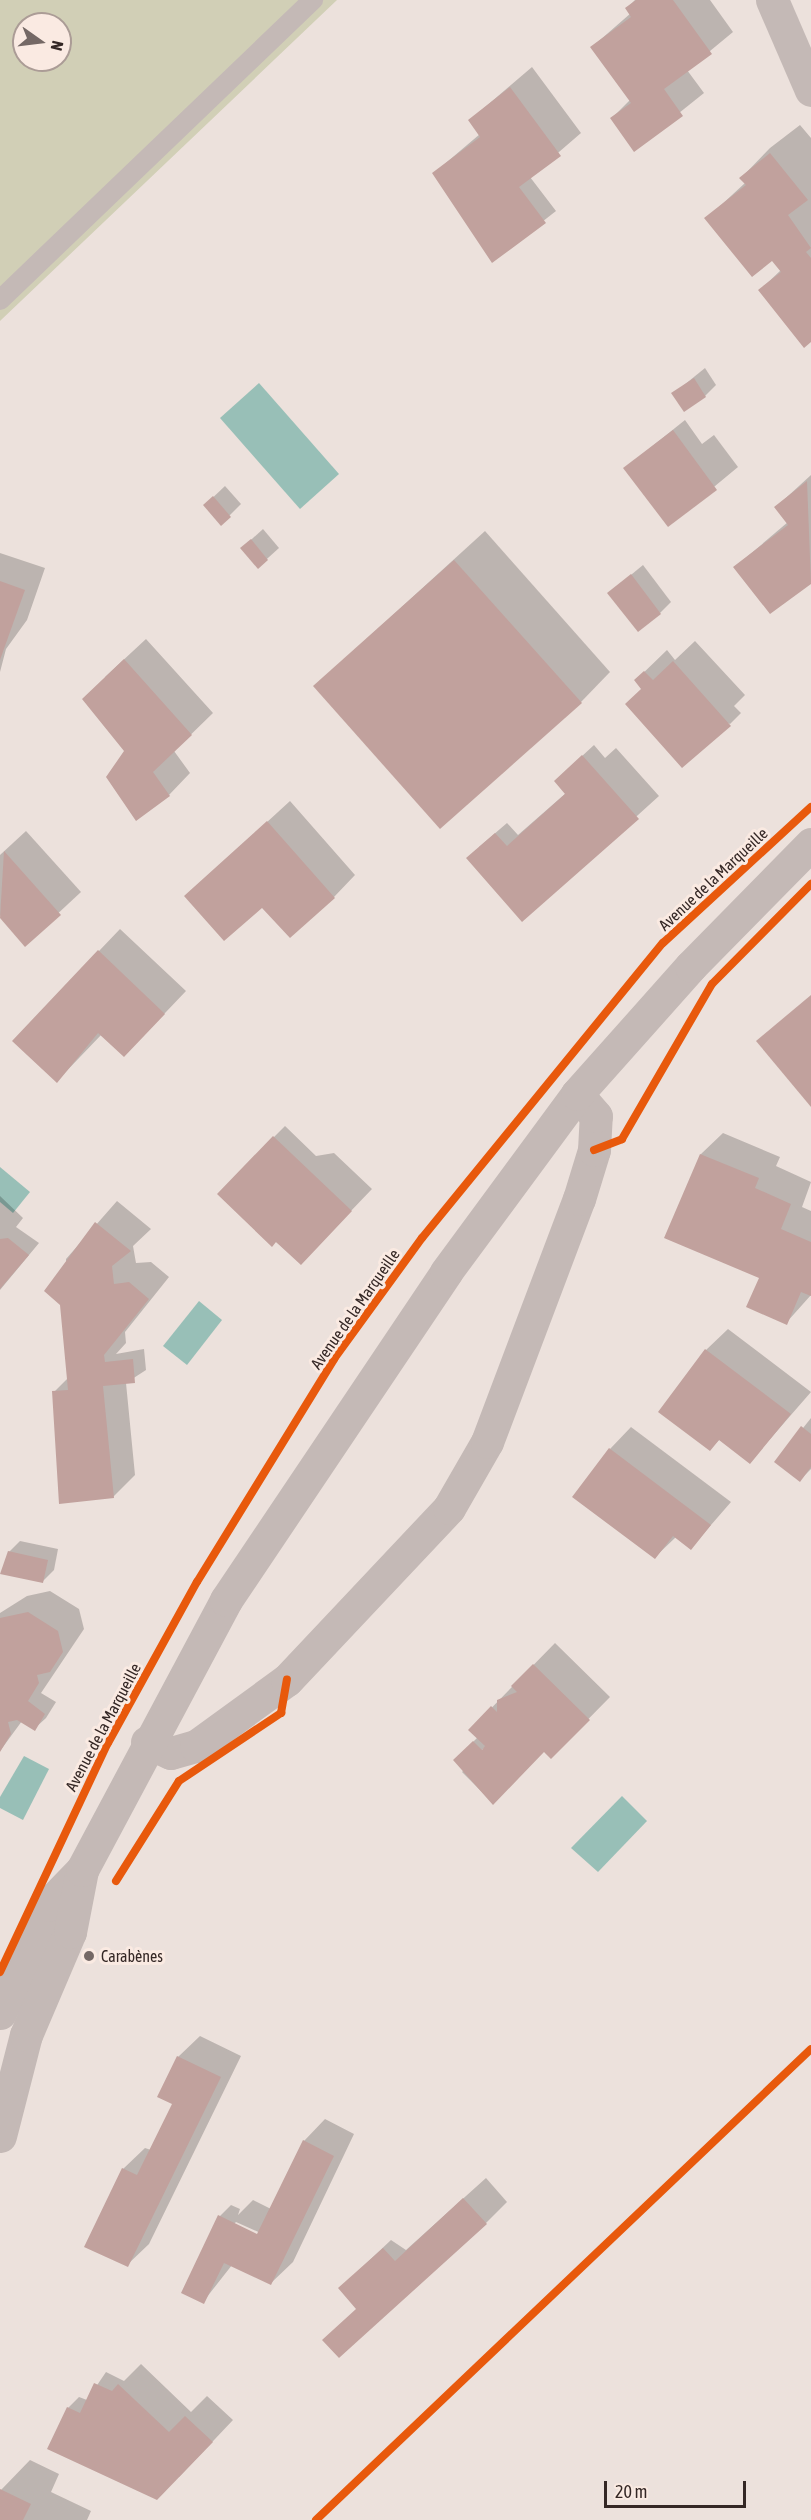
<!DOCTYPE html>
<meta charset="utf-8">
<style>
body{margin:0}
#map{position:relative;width:811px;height:2520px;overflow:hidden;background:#ece1dc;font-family:"Asap Condensed",sans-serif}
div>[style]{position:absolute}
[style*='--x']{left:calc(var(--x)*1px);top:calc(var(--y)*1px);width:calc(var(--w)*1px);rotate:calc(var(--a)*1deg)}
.green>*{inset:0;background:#d1cfb6}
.water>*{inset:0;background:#98bfb7}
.shadow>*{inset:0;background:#0003}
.building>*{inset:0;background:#c1a19d}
.service>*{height:20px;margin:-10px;padding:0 10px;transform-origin:10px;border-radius:10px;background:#c4b9b6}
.minor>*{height:33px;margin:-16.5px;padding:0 16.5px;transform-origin:16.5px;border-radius:16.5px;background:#c4b9b6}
.tertiary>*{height:33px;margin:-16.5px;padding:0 16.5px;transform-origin:16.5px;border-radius:16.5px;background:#c4b9b6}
.cycleway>*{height:8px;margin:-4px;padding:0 4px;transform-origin:4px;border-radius:4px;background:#e8590c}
.dots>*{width:16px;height:16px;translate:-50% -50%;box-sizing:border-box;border:3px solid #faeae2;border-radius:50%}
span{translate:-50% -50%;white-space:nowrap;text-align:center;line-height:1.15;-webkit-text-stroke:6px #faeae2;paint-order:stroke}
.street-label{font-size:16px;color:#342725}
.poi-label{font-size:16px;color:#342725}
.left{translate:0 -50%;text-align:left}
.north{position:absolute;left:12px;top:12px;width:60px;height:60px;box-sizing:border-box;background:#faeae2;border:2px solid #ab9c96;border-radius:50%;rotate:104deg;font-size:16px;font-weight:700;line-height:24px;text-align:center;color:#342725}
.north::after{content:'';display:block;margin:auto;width:21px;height:27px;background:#746865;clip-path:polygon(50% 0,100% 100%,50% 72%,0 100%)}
.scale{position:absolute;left:604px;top:2481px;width:142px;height:27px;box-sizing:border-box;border:3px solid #342725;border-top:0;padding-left:8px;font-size:18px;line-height:21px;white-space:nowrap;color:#342725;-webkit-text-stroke:4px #faeae2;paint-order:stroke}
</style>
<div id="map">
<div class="green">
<i style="clip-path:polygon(evenodd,0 0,337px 0,0 321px,0 0,24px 24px,60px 24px,60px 60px,24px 60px,24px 24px)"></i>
</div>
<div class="water">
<i style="clip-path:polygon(259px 383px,339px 474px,300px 509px,220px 418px)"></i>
<i style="clip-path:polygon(0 1167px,30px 1192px,13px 1213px,0 1202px)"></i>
<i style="clip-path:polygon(199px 1301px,222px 1320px,187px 1365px,163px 1346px)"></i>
<i style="clip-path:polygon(24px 1756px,49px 1769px,23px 1820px,0 1808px,0 1797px)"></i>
<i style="clip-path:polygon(622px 1796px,647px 1821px,598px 1872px,571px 1848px)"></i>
</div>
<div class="shadow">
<i style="clip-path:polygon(635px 0,710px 0,733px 32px,687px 70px,704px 93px,634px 149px,612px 118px,631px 99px,592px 47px,631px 13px,627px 8px)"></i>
<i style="clip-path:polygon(532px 67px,581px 133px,530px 177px,556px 211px,492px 261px,434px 173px,480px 134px,470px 120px)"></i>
<i style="clip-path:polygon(800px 125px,811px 138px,811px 340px,760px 290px,781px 270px,772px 259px,706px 219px,745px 183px,741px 178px,770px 148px)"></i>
<i style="clip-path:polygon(705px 368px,716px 385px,705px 396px,673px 394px)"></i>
<i style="clip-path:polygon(685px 420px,702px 444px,714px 435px,738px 467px,668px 525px,625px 468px)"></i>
<i style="clip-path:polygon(811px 475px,811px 582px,770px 612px,735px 567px,788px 522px,776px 507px)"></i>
<i style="clip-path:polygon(225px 486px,241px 504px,221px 524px,205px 505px)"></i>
<i style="clip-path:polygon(263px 529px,279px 548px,258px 567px,242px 548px)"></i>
<i style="clip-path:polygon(485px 531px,610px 672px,581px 702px,315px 686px)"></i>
<i style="clip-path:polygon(0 553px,45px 568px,27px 620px,6px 649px,0 672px)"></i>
<i style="clip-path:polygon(643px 565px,671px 602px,660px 613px,609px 593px)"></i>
<i style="clip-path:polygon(146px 639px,213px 713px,174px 751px,190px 773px,169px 795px,126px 751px,105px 677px)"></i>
<i style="clip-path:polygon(695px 641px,745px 695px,734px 706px,741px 713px,730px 724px,643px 689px,636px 680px,667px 650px,675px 660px)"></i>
<i style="clip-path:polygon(594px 745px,605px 758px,616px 748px,659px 796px,522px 920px,479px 847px,507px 823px,518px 835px,566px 793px,567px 770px)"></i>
<i style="clip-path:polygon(290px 801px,355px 875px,334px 897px,290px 936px,262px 905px,186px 896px)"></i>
<i style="clip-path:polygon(26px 831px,81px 892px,25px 944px,0 915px,0 855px)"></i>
<i style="clip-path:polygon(120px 929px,186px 991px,146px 1033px,102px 1034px,57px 1081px,99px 951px)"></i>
<i style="clip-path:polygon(285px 1126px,316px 1156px,334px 1153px,372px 1189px,301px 1263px,275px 1241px,274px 1137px)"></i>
<i style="clip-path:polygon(723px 1133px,780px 1157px,776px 1166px,811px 1182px,802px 1207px,811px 1211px,811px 1295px,786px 1323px,761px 1277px,666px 1237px,701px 1154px)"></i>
<i style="clip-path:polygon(0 1196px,23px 1218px,16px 1227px,39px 1243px,0 1290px)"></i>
<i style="clip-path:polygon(117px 1201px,151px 1229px,133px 1246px,136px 1263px,151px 1262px,169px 1277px,125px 1332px,126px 1343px,116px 1354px,144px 1349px,146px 1370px,126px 1383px,135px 1475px,113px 1497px,54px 1392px,69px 1377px,66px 1259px)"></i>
<i style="clip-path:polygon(728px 1329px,811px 1392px,750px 1462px,720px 1439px,710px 1449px,706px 1350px)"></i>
<i style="clip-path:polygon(811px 1418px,811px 1469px,800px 1480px,776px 1462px)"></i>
<i style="clip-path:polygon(631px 1427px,731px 1502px,691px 1548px,676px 1537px,655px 1557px,610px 1449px)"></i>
<i style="clip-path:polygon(20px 1541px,58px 1549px,54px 1570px,42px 1582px,9px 1552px)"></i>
<i style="clip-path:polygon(50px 1591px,79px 1609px,84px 1629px,41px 1693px,56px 1702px,46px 1718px,34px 1729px,22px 1721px,0 1751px,0 1613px,27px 1596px)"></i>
<i style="clip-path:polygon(555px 1643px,610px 1697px,551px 1757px,545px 1750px,493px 1803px,462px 1772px,490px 1743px,462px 1767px,455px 1760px,478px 1737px,470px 1730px)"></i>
<i style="clip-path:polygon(200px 2036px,241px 2056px,149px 2244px,127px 2265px,123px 2169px,145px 2148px,151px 2150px,174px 2104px,178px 2057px)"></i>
<i style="clip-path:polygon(evenodd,325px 2119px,354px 2134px,293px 2262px,271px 2283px,232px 2265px,203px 2302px,183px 2292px,220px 2216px,231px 2205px,240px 2209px,238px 2215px,253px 2200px,271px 2209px,304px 2141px,325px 2119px,236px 2222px,265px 2235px,263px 2238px,234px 2224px,236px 2222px)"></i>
<i style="clip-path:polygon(486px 2178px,507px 2202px,486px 2223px,357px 2308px,340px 2288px,391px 2240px,406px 2250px)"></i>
<i style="clip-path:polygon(141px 2364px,191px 2412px,207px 2396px,233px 2420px,179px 2477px,68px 2408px,79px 2397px,87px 2400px,106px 2372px,124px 2381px)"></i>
<i style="clip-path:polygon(30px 2460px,59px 2474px,51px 2492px,91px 2511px,87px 2520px,0 2520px,1px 2490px)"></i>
</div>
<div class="building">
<i style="clip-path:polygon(636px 0,673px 0,712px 54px,664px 89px,683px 116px,634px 152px,610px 118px,631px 103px,590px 47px,631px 17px,625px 8px)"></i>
<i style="clip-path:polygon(510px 87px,561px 156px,519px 187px,546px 223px,492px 263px,432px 173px,480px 137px,468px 120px)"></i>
<i style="clip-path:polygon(770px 153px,808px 200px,788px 215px,811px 248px,806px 252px,811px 258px,811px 342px,804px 348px,758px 290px,781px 272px,772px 261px,752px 277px,704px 218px,746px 185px,739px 178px)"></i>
<i style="clip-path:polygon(694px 378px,706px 397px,684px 412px,671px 393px)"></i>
<i style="clip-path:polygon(673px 430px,717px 490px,668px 527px,623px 468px)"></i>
<i style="clip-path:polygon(807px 481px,811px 584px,770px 614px,733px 567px,788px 525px,774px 507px)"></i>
<i style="clip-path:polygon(213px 496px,231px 517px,221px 526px,203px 505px)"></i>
<i style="clip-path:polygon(251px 539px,268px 560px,258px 569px,240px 548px)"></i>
<i style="clip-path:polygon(454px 560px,582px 703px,440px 829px,313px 686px)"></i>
<i style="clip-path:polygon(631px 574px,661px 614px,638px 632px,607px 593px)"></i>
<i style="clip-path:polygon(0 581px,25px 590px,0 660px)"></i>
<i style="clip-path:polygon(124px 659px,192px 735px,153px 772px,170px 796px,136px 821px,106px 777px,124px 751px,82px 699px)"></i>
<i style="clip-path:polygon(673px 661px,731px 726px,682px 768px,625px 704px,641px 689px,634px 680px,644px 671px,653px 680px)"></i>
<i style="clip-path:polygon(582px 755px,639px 819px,522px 922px,466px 858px,495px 833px,507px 846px,565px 794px,554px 781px)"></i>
<i style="clip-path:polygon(267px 821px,335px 898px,290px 938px,262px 908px,224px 941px,184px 896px)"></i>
<i style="clip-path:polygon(4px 851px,61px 915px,25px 947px,0 918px)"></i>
<i style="clip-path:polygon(98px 950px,165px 1014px,124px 1057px,98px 1033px,57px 1083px,12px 1041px)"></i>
<i style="clip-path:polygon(811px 995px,811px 1107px,756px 1041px)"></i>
<i style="clip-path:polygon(273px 1136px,352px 1211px,301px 1265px,276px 1242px,272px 1247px,217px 1194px)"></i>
<i style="clip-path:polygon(700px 1154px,759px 1178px,755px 1188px,791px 1204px,781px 1229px,811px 1242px,811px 1296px,801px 1292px,787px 1325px,746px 1307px,759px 1278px,664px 1238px)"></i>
<i style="clip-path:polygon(95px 1222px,131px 1251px,112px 1266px,114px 1284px,129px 1282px,149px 1299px,104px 1355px,105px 1362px,133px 1359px,135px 1383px,103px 1386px,114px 1498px,59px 1504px,52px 1391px,68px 1390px,60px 1305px,44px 1291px)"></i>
<i style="clip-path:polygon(8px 1238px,29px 1255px,0 1289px,0 1239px)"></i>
<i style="clip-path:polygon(705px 1349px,791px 1414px,750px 1464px,719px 1440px,710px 1451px,658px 1412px)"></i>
<i style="clip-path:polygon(801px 1426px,811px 1434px,811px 1467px,800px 1482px,774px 1462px)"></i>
<i style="clip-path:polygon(609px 1448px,711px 1525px,691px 1550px,673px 1536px,655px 1559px,572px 1497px)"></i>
<i style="clip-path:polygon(8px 1551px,48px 1560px,43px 1583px,0 1574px)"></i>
<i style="clip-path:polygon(28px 1612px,58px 1631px,63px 1652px,50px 1672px,37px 1675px,39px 1683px,28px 1701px,45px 1714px,35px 1731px,17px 1720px,8px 1722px,11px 1734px,0 1752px,0 1618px)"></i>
<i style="clip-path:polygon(533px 1664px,590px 1720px,551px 1759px,544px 1752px,493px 1805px,453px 1760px,473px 1741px,482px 1750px,485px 1746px,468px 1730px,491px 1706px,497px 1712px,497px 1700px,517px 1692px,511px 1686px)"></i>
<i style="clip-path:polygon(177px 2056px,221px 2077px,128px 2267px,84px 2247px,122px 2168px,137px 2175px,172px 2104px,157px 2097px)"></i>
<i style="clip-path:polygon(303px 2140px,334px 2156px,271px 2285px,224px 2263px,204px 2304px,181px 2293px,218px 2215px,257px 2234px)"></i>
<i style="clip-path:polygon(463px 2198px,487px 2224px,339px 2358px,322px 2340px,356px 2309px,338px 2288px,383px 2248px,395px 2261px)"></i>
<i style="clip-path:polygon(94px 2383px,112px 2391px,118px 2384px,169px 2432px,185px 2416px,213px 2442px,157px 2500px,47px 2449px,67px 2407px,80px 2413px)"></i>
<i style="clip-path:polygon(0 2489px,31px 2504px,23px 2520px,0 2520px)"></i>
</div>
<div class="service">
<i style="--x:0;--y:300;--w:434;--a:-43.8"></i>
</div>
<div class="minor">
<i style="--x:772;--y:0;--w:98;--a:66.6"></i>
<i style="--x:147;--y:1742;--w:26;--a:25"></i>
<i style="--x:171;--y:1753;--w:26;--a:-16"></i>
<i style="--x:196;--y:1746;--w:112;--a:-36"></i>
<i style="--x:287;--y:1680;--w:236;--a:-46.7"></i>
<i style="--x:449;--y:1508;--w:76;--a:-60.1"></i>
<i style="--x:487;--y:1442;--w:260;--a:-69.3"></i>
<i style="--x:579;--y:1199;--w:51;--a:-73"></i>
<i style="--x:594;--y:1150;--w:34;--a:-87"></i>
<i style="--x:596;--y:1116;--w:29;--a:-131"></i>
</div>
<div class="tertiary">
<i style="--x:0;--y:2013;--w:118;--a:-66"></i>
<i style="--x:48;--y:1905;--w:49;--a:-45.8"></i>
<i style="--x:0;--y:2136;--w:104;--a:-75.6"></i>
<i style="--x:26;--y:2035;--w:112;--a:-66.9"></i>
<i style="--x:70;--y:1932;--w:63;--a:-79"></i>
<i style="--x:82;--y:1870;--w:306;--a:-61.9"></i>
<i style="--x:226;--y:1600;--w:395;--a:-56.1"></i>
<i style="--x:446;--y:1272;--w:221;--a:-53.6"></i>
<i style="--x:577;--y:1094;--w:171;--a:-48.3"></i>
<i style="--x:691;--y:966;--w:171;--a:-45.5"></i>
</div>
<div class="cycleway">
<i style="--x:594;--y:1150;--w:30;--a:-21"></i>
<i style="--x:622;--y:1139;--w:179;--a:-59.9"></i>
<i style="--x:712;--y:984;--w:141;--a:-45.3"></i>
<i style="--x:116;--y:1881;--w:118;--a:-57.8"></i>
<i style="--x:179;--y:1781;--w:123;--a:-33.7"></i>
<i style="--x:281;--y:1713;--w:34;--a:-80"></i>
<i style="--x:0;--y:1972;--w:253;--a:-64.8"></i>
<i style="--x:108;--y:1743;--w:184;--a:-61.1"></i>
<i style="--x:197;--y:1582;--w:262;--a:-58.4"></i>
<i style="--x:334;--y:1359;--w:150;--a:-54"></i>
<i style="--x:422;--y:1238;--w:381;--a:-50.8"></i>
<i style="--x:663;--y:943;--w:201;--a:-42.6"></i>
<i style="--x:316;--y:2520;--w:683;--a:-43.58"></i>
</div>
<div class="dots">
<i style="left:89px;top:1956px;background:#746865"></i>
</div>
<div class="street-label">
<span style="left:713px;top:879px;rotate:-43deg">Avenue de la Marqueille</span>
<span style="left:355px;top:1309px;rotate:-55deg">Avenue de la Marqueille</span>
<span style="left:103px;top:1727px;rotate:-62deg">Avenue de la Marqueille</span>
</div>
<div class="poi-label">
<span class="left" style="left:101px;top:1956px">Carabènes</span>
</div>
<div class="north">N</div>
<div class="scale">20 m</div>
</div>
